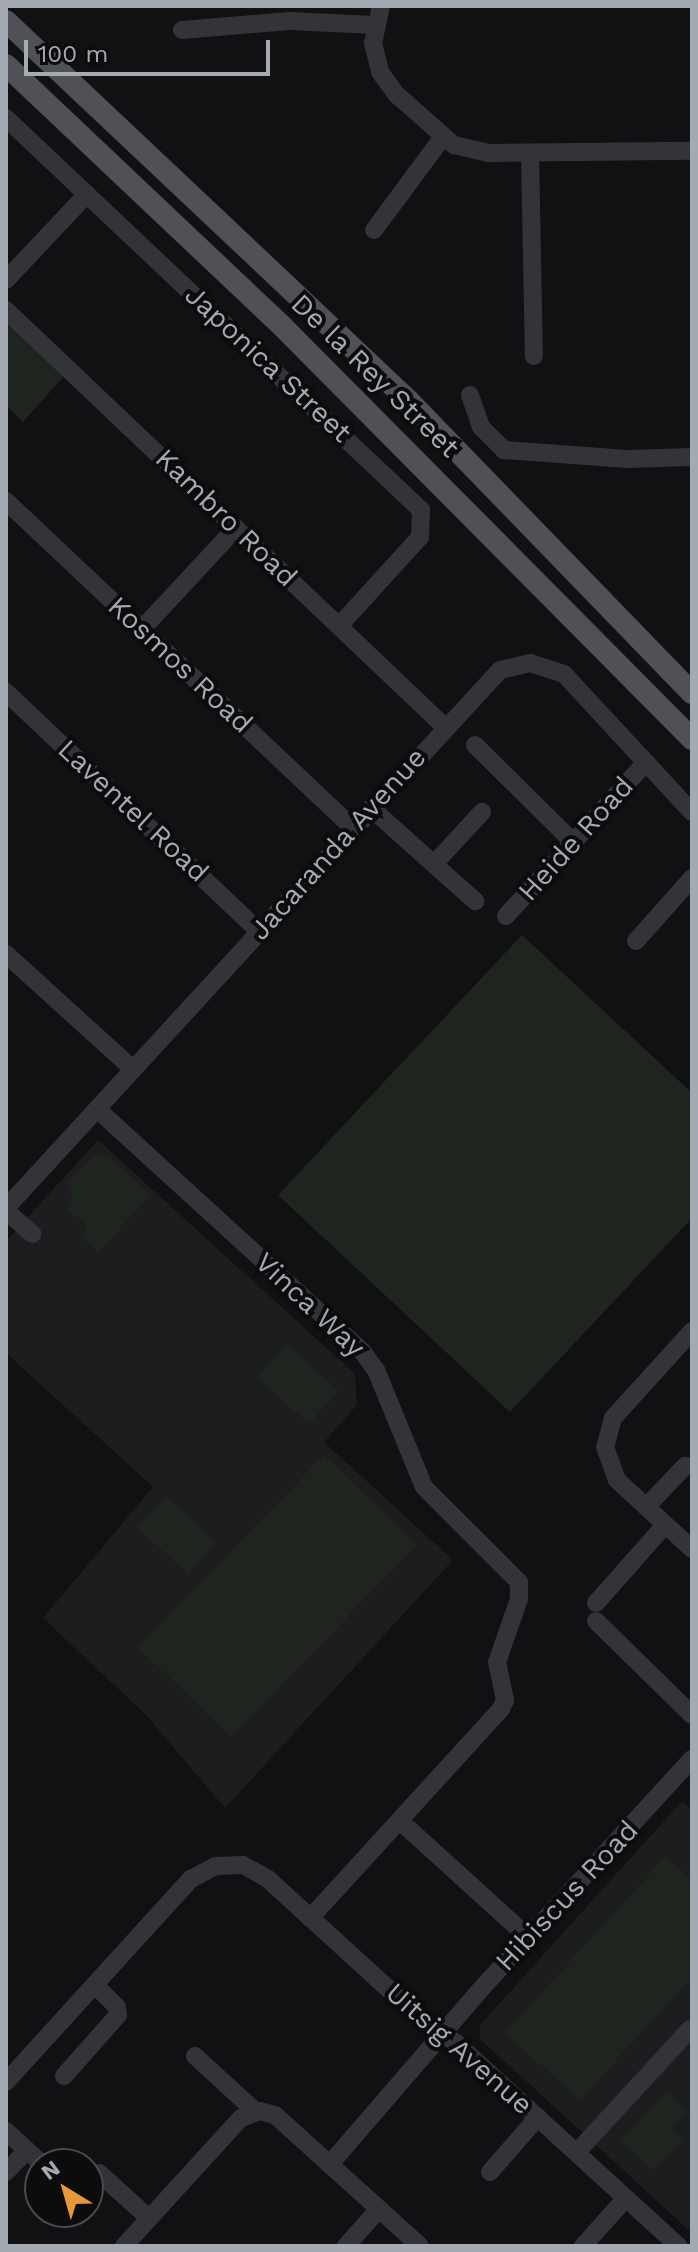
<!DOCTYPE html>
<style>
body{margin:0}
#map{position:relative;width:698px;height:2252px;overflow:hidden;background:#111113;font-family:"Work Sans",sans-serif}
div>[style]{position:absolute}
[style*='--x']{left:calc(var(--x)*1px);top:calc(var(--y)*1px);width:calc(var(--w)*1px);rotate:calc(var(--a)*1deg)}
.built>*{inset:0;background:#1d1d1f}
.green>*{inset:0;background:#1e251e}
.minor>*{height:18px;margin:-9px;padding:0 9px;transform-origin:9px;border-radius:9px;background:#323437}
.major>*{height:22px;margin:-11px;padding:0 11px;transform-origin:11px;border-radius:11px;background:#4f5156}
span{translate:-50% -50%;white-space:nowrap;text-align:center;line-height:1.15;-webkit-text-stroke:8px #0c0c0d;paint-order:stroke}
.street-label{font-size:28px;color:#a3aab2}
.frame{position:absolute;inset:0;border:8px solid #a3aab2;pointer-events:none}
.north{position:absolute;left:24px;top:2148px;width:80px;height:80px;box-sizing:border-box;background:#0c0c0d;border:2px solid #484b4f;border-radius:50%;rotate:323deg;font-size:22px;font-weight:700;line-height:32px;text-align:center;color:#a3aab2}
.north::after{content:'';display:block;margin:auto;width:28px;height:36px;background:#e79735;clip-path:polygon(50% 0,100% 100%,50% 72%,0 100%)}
.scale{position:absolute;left:24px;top:40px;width:246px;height:36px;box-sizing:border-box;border:4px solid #a3aab2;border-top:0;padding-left:10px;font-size:24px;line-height:28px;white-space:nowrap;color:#a3aab2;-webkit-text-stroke:6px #0c0c0d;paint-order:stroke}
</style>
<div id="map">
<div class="built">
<i style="clip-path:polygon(98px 1140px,355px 1374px,357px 1405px,324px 1442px,453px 1560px,225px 1808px,145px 1714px,43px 1618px,153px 1487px,6px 1353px,6px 1241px)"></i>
<i style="clip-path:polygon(682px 1801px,692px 1810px,692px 2233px,480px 2039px,480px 2025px)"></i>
</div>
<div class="green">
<i style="clip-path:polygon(6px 319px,65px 375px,23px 422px,6px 405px)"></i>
<i style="clip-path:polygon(522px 935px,692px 1093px,692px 1218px,510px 1412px,278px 1195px)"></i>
<i style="clip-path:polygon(95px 1155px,111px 1158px,151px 1195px,98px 1252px,83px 1239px,86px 1224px,67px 1209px,73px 1193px,68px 1182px)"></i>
<i style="clip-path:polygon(287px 1344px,339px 1391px,309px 1424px,257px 1377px)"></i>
<i style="clip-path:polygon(324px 1455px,417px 1545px,231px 1737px,138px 1647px)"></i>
<i style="clip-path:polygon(166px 1496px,217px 1542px,188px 1574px,137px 1527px)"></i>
<i style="clip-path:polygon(666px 1856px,692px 1880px,692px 1977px,580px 2100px,505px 2033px)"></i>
<i style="clip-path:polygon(667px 2091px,692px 2118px,686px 2113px,672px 2128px,683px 2139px,654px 2170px,621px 2141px)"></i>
</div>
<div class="minor">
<i style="--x:381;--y:6;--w:38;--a:102"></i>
<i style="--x:373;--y:43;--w:30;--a:76"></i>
<i style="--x:380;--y:72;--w:29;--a:54"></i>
<i style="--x:397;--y:95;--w:76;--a:41.3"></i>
<i style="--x:454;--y:145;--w:35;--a:13"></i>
<i style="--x:488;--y:153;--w:204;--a:-0.6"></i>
<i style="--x:182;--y:30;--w:108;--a:-4.8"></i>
<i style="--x:290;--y:21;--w:84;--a:2.7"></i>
<i style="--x:6;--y:118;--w:571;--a:43.37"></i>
<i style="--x:421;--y:510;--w:27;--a:92"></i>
<i style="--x:420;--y:537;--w:120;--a:132.3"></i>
<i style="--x:530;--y:153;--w:203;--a:88.9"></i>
<i style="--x:374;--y:230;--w:114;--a:-53.5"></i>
<i style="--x:6;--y:280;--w:118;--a:-46.7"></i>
<i style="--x:6;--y:310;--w:605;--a:43.53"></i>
<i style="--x:470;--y:395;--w:34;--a:71"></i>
<i style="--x:481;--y:427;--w:33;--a:45"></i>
<i style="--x:504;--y:450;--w:124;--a:4.2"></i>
<i style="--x:628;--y:459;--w:64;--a:-1.8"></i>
<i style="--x:6;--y:501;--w:477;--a:43.3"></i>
<i style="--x:142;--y:629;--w:138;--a:-47.1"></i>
<i style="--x:6;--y:692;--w:348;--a:43.4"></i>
<i style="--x:475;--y:745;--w:138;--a:44.7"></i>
<i style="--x:371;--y:808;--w:140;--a:41.8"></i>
<i style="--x:434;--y:864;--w:71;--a:-47.3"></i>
<i style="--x:506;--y:916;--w:208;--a:-47.7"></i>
<i style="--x:636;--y:941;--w:84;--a:-48.4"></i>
<i style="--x:6;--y:954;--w:171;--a:42.2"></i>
<i style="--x:97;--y:1109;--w:359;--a:42.4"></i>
<i style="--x:362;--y:1351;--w:24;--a:54"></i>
<i style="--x:376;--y:1370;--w:126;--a:67.7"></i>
<i style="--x:424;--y:1487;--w:134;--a:45"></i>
<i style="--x:519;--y:1582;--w:17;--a:90"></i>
<i style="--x:519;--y:1599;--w:67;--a:109.2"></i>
<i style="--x:497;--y:1662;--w:39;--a:78"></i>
<i style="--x:505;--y:1700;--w:10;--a:114"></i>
<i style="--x:501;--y:1709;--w:283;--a:132.4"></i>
<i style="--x:6;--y:1208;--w:730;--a:-47.44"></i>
<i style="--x:500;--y:670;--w:31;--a:-13"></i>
<i style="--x:530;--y:663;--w:36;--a:18"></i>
<i style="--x:564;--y:674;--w:188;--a:47.2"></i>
<i style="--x:6;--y:1211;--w:35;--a:41"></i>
<i style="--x:692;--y:1331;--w:118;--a:132.2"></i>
<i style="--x:613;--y:1418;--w:30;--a:105"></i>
<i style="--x:605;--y:1447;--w:35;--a:70"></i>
<i style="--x:617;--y:1480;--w:102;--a:42.6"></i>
<i style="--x:646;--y:1507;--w:57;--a:-46.4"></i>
<i style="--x:596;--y:1603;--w:104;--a:-48.5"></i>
<i style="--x:596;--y:1621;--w:134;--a:44.4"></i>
<i style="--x:400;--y:1821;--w:173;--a:42.2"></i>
<i style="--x:195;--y:2056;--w:83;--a:42.6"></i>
<i style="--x:64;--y:2076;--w:81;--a:-48.5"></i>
<i style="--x:118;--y:2015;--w:8;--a:-97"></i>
<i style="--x:117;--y:2007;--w:31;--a:-135"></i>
<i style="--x:6;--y:2082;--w:275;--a:-47.7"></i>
<i style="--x:191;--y:1879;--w:27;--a:-28"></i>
<i style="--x:215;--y:1866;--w:28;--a:-2"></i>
<i style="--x:243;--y:1865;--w:29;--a:29"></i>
<i style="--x:268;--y:1879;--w:218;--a:42.4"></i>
<i style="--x:429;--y:2026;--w:32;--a:32"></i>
<i style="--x:456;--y:2043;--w:301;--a:42.4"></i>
<i style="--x:6;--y:2131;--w:49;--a:42.5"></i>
<i style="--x:577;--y:2152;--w:167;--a:-47.4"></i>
<i style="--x:330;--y:2164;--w:231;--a:-49.2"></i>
<i style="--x:481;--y:1989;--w:312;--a:-47.5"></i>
<i style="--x:6;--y:2172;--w:30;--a:-46"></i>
<i style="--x:490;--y:2172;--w:73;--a:-48.9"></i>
<i style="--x:99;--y:2173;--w:67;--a:42"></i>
<i style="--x:124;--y:2246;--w:173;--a:-47.6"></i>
<i style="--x:241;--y:2118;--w:20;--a:-20"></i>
<i style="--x:260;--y:2111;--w:16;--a:15"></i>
<i style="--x:275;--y:2115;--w:195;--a:42.1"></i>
<i style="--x:346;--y:2246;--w:50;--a:-48.3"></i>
<i style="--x:583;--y:2246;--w:64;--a:-48.1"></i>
</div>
<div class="major">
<i style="--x:6;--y:21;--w:552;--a:43.31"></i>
<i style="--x:408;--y:400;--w:408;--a:45.9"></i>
<i style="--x:6;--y:65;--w:380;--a:43.4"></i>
<i style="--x:282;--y:326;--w:582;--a:45.21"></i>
</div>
<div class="street-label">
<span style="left:268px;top:364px;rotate:43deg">Japonica Street</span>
<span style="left:375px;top:376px;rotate:44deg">De la Rey Street</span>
<span style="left:226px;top:518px;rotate:44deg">Kambro Road</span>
<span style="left:180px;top:665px;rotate:43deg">Kosmos Road</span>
<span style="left:133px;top:811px;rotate:43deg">Laventel Road</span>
<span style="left:576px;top:839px;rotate:-48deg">Heide Road</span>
<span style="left:338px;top:844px;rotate:-48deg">Jacaranda Avenue</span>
<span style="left:310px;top:1305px;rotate:43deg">Vinca Way</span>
<span style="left:567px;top:1896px;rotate:-47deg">Hibiscus Road</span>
<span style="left:459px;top:2049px;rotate:41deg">Uitsig Avenue</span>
</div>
<div class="frame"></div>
<div class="north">N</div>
<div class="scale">100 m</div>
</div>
